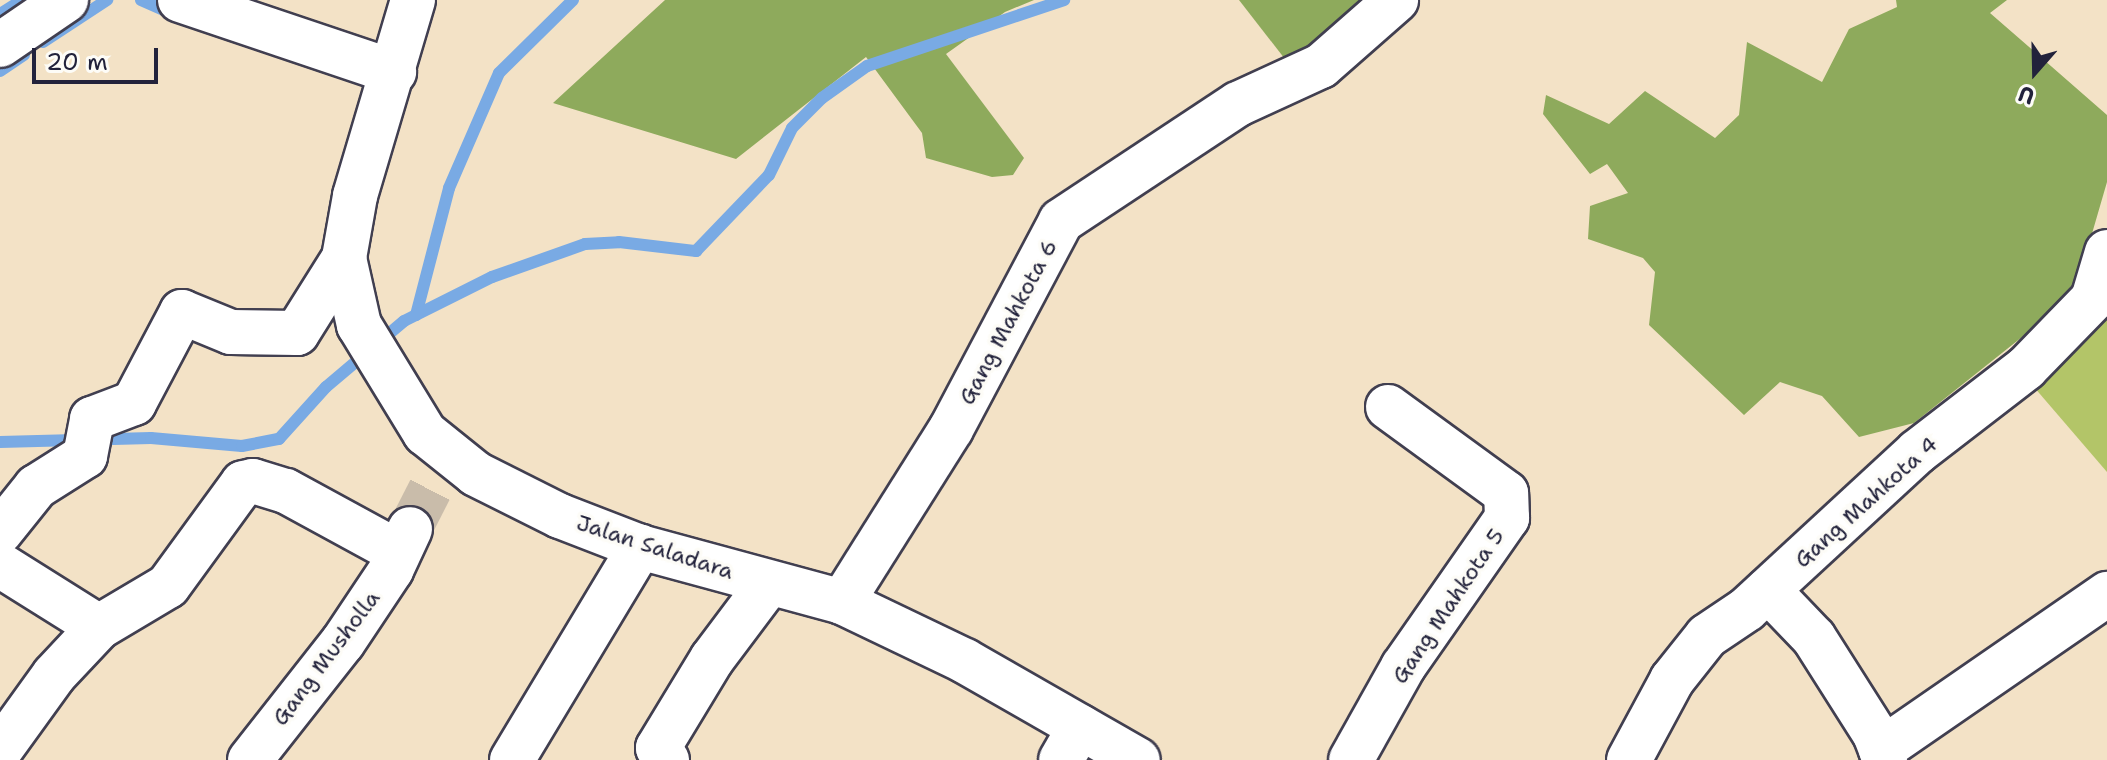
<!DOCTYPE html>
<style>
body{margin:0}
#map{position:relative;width:2107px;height:760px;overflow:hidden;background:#f3e2c6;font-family:"Shantell Sans",sans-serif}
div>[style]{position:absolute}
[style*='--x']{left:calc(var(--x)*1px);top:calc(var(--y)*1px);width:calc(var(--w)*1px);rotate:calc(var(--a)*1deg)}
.green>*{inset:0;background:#b3c568}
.forest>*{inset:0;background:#8eaa5c}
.stream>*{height:12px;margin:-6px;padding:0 6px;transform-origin:6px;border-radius:6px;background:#79aae4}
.minor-tunnel>*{height:44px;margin-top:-22px;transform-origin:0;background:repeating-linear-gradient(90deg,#c9bcaa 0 44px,transparent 0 66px)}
.roads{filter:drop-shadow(2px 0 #413f50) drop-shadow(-2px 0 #413f50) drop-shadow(0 2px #413f50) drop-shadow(0 -2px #413f50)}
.minor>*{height:44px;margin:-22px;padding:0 22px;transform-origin:22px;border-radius:22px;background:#fff}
.tertiary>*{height:44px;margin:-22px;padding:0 22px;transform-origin:22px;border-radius:22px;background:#fff}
span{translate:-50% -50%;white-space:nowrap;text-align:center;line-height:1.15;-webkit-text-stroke:7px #fdfcf7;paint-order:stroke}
.street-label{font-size:22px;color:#22223b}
.north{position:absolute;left:1995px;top:32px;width:80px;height:80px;-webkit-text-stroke:6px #fdfcf7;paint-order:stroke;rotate:200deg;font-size:22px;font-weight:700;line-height:32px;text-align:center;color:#22223b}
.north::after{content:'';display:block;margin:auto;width:28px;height:36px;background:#22223b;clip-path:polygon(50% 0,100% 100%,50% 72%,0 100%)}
.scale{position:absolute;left:32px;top:48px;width:126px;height:36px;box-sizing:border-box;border:4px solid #22223b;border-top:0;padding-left:10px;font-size:24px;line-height:28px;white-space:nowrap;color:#22223b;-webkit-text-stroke:6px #fdfcf7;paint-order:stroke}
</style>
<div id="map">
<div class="green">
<i style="clip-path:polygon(2107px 294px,2107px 472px,2027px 379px)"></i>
</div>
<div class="forest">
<i style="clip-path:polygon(665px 0,1034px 0,1005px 12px,946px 54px,1024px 158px,1013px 175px,992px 177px,926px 158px,922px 133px,866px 57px,736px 159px,553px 103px)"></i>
<i style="clip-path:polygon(1239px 0,1376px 0,1288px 63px)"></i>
<i style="clip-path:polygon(1896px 0,2007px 0,1990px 13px,2107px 115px,2107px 182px,2082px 268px,2071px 295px,2056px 310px,1914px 423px,1859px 437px,1822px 396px,1780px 382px,1744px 415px,1649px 325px,1655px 272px,1643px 258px,1588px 239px,1590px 206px,1628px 193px,1607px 164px,1590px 174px,1543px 114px,1546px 95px,1609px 124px,1645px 91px,1715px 138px,1739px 115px,1747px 42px,1822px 82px,1849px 29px,1897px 7px)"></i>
</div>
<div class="stream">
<i style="--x:141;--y:0;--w:36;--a:24"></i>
<i style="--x:0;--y:14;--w:26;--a:-32"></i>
<i style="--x:43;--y:42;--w:77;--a:-33.3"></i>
<i style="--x:0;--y:71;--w:29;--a:-34"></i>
<i style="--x:416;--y:315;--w:131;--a:-75.4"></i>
<i style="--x:449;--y:188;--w:125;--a:-66.5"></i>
<i style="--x:499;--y:73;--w:104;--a:-44.6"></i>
<i style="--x:0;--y:442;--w:151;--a:-1.5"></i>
<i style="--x:151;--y:438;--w:91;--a:5"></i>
<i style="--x:242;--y:446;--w:38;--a:-11"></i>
<i style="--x:279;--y:439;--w:70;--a:-47.9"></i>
<i style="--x:326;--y:387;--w:102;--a:-40.2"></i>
<i style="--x:404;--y:321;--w:98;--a:-26.6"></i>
<i style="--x:492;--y:277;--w:99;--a:-19.5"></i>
<i style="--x:585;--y:244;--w:34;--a:-3"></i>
<i style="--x:619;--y:242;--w:78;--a:6.7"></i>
<i style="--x:696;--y:251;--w:105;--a:-46.2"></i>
<i style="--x:769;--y:175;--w:52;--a:-63.9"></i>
<i style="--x:792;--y:128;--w:42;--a:-45"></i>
<i style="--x:822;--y:98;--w:55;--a:-35.4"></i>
<i style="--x:867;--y:66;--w:208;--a:-18.5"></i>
</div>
<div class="minor-tunnel">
<i style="--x:410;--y:529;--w:57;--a:-63"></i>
</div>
<div class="roads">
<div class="minor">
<i style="--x:180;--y:0;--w:226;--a:18.6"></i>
<i style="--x:0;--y:45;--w:80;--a:-34.3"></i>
<i style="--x:0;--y:532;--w:58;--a:-51.3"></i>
<i style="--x:36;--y:487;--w:58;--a:-32.3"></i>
<i style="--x:85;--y:456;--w:38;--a:-79"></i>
<i style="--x:92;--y:419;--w:45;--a:-20.9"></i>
<i style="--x:134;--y:403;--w:103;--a:-62.2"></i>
<i style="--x:182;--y:312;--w:53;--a:22.2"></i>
<i style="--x:231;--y:332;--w:66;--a:0.9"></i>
<i style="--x:297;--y:333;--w:89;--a:-57.9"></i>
<i style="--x:0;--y:565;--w:117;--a:32.1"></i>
<i style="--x:1768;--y:590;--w:66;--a:46.2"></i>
<i style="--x:1814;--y:638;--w:114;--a:57.6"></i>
<i style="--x:1875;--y:734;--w:28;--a:69"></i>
<i style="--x:842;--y:602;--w:204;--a:-57.8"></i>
<i style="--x:951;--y:429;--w:235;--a:-62.1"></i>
<i style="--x:1061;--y:221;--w:212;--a:-33.5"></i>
<i style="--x:1238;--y:104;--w:91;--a:-24.6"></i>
<i style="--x:1321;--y:66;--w:100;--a:-41.3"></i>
<i style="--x:0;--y:750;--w:92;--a:-54.2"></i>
<i style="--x:54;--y:675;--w:66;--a:-46.8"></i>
<i style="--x:99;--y:627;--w:80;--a:-30.7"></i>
<i style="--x:168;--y:586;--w:127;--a:-53.9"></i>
<i style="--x:243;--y:483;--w:10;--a:-11"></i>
<i style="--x:253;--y:481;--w:34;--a:17"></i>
<i style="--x:286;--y:491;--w:128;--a:28.6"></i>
<i style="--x:1881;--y:750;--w:275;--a:-34.6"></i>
<i style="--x:250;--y:760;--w:150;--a:-51.8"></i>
<i style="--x:343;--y:642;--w:87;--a:-56.3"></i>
<i style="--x:391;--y:570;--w:45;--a:-65.1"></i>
<i style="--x:512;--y:760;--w:249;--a:-59"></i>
<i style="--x:667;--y:760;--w:15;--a:-127"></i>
<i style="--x:658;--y:748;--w:104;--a:-58.8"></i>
<i style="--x:712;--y:659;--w:95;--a:-53.1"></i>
<i style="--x:1061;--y:760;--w:38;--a:-60"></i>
<i style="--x:1351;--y:760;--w:107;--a:-60.8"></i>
<i style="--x:1403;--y:667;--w:182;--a:-55.1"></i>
<i style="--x:1507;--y:518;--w:25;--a:-92"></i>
<i style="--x:1506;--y:493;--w:146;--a:-143.9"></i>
<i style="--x:1629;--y:760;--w:91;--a:-61.7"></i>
<i style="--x:1672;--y:680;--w:56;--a:-51.5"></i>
<i style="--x:1707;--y:636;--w:48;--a:-34"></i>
<i style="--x:1747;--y:609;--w:231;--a:-42.7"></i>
<i style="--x:1917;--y:452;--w:138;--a:-37.6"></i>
<i style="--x:2026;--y:368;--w:96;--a:-45.8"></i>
<i style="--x:2093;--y:299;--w:49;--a:-73.4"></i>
</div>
<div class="tertiary">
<i style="--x:413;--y:0;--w:204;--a:106.5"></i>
<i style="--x:355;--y:196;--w:63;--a:100.1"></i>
<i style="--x:344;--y:258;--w:69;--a:77.4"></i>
<i style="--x:359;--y:325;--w:127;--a:58.6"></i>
<i style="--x:425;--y:433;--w:65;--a:38.8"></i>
<i style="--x:476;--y:474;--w:94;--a:26.6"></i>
<i style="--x:560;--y:516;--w:86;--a:21.2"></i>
<i style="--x:640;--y:547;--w:209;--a:15.2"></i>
<i style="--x:842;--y:602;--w:136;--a:25.6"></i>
<i style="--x:965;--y:661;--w:199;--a:29.8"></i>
</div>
</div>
<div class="street-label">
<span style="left:1008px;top:322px;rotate:-62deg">Gang Mahkota 6</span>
<span style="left:1866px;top:502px;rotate:-42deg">Gang Mahkota 4</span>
<span style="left:655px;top:547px;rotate:18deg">Jalan Saladara</span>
<span style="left:1448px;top:606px;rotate:-56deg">Gang Mahkota 5</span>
<span style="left:326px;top:658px;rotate:-53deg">Gang Musholla</span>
</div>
<div class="north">U</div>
<div class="scale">20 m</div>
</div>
